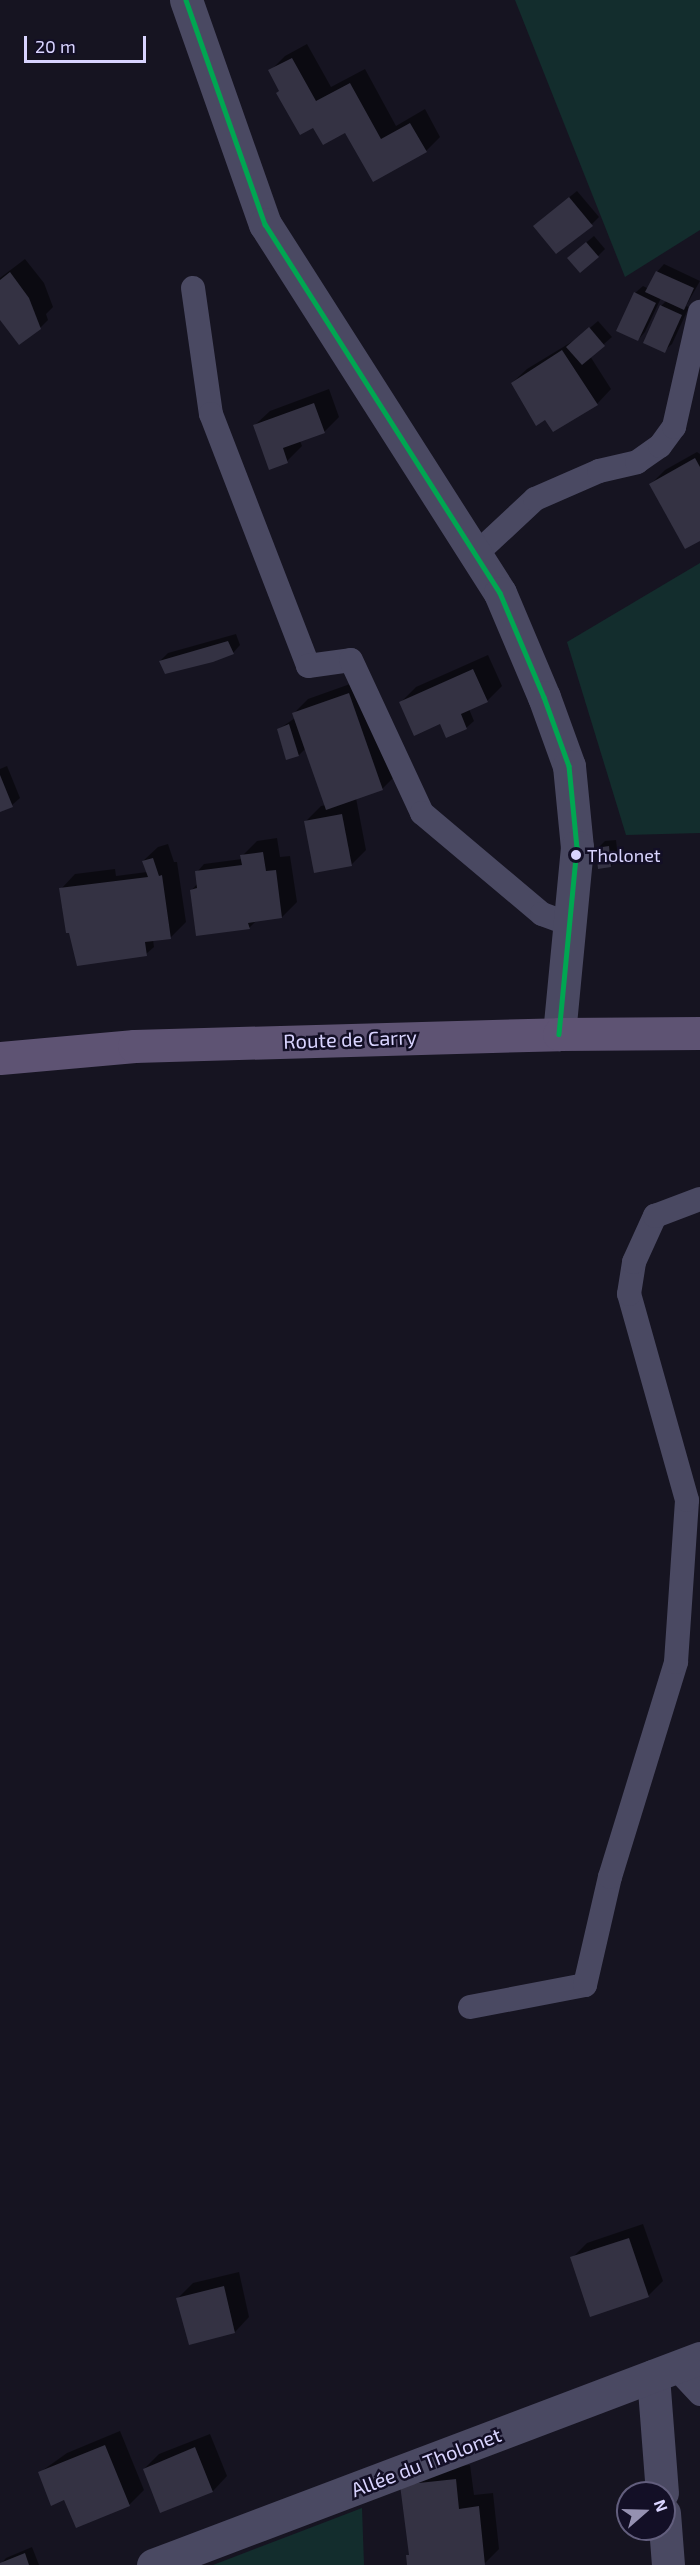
<!DOCTYPE html>
<meta charset="utf-8">
<style>
body{margin:0}
#map{position:relative;width:700px;height:2565px;overflow:hidden;background:#161421;font-family:"Exo 2",sans-serif}
div>[style]{position:absolute}
[style*='--x']{left:calc(var(--x)*1px);top:calc(var(--y)*1px);width:calc(var(--w)*1px);rotate:calc(var(--a)*1deg)}
.green>*{inset:0;background:#132d2d}
.shadow>*{inset:0;background:#0007}
.building>*{inset:0;background:#343243}
.service>*{height:24px;margin:-12px;padding:0 12px;transform-origin:12px;border-radius:12px;background:#4a4962}
.minor>*{height:33px;margin:-16.5px;padding:0 16.5px;transform-origin:16.5px;border-radius:16.5px;background:#4a4962}
.primary>*{height:33px;margin:-16.5px;padding:0 16.5px;transform-origin:16.5px;border-radius:16.5px;background:#5e5373}
.bus-1>*{height:4.5px;margin:-2.25px;padding:0 2.25px;transform-origin:2.25px;border-radius:2.25px;background:#00a651}
.dots>*{width:16px;height:16px;translate:-50% -50%;box-sizing:border-box;border:3px solid #130f26;border-radius:50%}
span{translate:-50% -50%;white-space:nowrap;text-align:center;line-height:1.15;-webkit-text-stroke:5px #130f26;paint-order:stroke}
.bus-label{font-size:18px;color:#d9d4ff}
.left{translate:0 -50%;text-align:left}
.street-label{font-size:20px;color:#d9d4ff}
.north{position:absolute;left:616px;top:2481px;width:60px;height:60px;box-sizing:border-box;background:#130f26;border:2px solid #625e7d;border-radius:50%;rotate:70deg;font-size:16px;font-weight:700;line-height:24px;text-align:center;color:#d9d4ff}
.north::after{content:'';display:block;margin:auto;width:21px;height:27px;background:#9591b1;clip-path:polygon(50% 0,100% 100%,50% 72%,0 100%)}
.scale{position:absolute;left:24px;top:36px;width:122px;height:27px;box-sizing:border-box;border:3px solid #d9d4ff;border-top:0;padding-left:8px;font-size:18px;line-height:21px;white-space:nowrap;color:#d9d4ff;-webkit-text-stroke:4px #130f26;paint-order:stroke}
</style>
<div id="map">
<div class="green">
<i style="clip-path:polygon(515px 0,700px 0,700px 230px,625px 277px)"></i>
<i style="clip-path:polygon(700px 563px,700px 833px,626px 835px,567px 642px)"></i>
<i style="clip-path:polygon(362px 2508px,364px 2565px,213px 2565px)"></i>
</div>
<div class="shadow">
<i style="clip-path:polygon(307px 44px,331px 87px,365px 69px,396px 126px,425px 109px,440px 137px,426px 151px,345px 130px,315px 128px,281px 91px,270px 71px,285px 56px)"></i>
<i style="clip-path:polygon(577px 191px,599px 217px,592px 224px,542px 219px)"></i>
<i style="clip-path:polygon(594px 236px,605px 249px,598px 256px,576px 251px)"></i>
<i style="clip-path:polygon(25px 259px,44px 283px,53px 307px,46px 314px,48px 320px,40px 328px,0 317px,0 278px)"></i>
<i style="clip-path:polygon(664px 264px,700px 281px,686px 306px,689px 307px,672px 344px,664px 351px,645px 343px,661px 306px,667px 300px,661px 298px,645px 332px,638px 340px,635px 293px,643px 286px,649px 289px,657px 272px)"></i>
<i style="clip-path:polygon(598px 321px,612px 337px,590px 356px,611px 389px,597px 404px,512px 383px,527px 369px,578px 338px)"></i>
<i style="clip-path:polygon(329px 389px,339px 417px,324px 432px,300px 441px,302px 446px,287px 461px,255px 425px,270px 411px)"></i>
<i style="clip-path:polygon(697px 452px,700px 454px,700px 539px,651px 484px,665px 470px)"></i>
<i style="clip-path:polygon(236px 634px,240px 645px,233px 653px,160px 661px,168px 653px)"></i>
<i style="clip-path:polygon(488px 655px,502px 686px,487px 701px,469px 709px,474px 721px,466px 728px,441px 722px,401px 702px,416px 687px)"></i>
<i style="clip-path:polygon(364px 679px,397px 774px,382px 789px,356px 798px,366px 850px,351px 865px,306px 821px,321px 806px,326px 805px,306px 748px,299px 755px,287px 758px,279px 729px,295px 718px,294px 713px,308px 699px)"></i>
<i style="clip-path:polygon(7px 766px,20px 798px,12px 805px,0 810px,0 769px)"></i>
<i style="clip-path:polygon(277px 838px,280px 857px,290px 856px,297px 902px,282px 917px,256px 921px,249px 928px,191px 891px,198px 883px,197px 872px,204px 864px,242px 859px,242px 856px,257px 841px)"></i>
<i style="clip-path:polygon(616px 840px,618px 858px,611px 866px,597px 849px,605px 841px)"></i>
<i style="clip-path:polygon(168px 844px,174px 862px,177px 862px,186px 922px,171px 937px,153px 940px,154px 947px,146px 954px,61px 889px,75px 874px,115px 869px,116px 876px,147px 872px,143px 861px,158px 847px)"></i>
<i style="clip-path:polygon(643px 2224px,663px 2281px,648px 2296px,572px 2258px,587px 2243px)"></i>
<i style="clip-path:polygon(239px 2272px,249px 2317px,235px 2332px,178px 2298px,193px 2283px)"></i>
<i style="clip-path:polygon(120px 2431px,144px 2490px,129px 2505px,65px 2497px,39px 2473px,67px 2453px)"></i>
<i style="clip-path:polygon(210px 2434px,227px 2476px,213px 2491px,161px 2512px,144px 2469px,159px 2454px)"></i>
<i style="clip-path:polygon(470px 2465px,474px 2495px,493px 2493px,499px 2549px,484px 2564px,409px 2565px,408px 2556px,410px 2554px,402px 2485px,417px 2471px)"></i>
<i style="clip-path:polygon(32px 2547px,39px 2565px,0 2565px,6px 2558px)"></i>
</div>
<div class="building">
<i style="clip-path:polygon(292px 58px,316px 101px,350px 83px,381px 139px,410px 123px,427px 152px,373px 182px,345px 133px,323px 145px,313px 128px,300px 135px,276px 93px,279px 91px,268px 70px)"></i>
<i style="clip-path:polygon(569px 197px,593px 226px,556px 254px,533px 226px)"></i>
<i style="clip-path:polygon(586px 242px,599px 257px,580px 273px,567px 258px)"></i>
<i style="clip-path:polygon(656px 271px,694px 288px,684px 310px,645px 292px)"></i>
<i style="clip-path:polygon(10px 272px,29px 298px,41px 329px,19px 345px,0 320px,0 280px)"></i>
<i style="clip-path:polygon(634px 292px,656px 303px,638px 341px,616px 331px)"></i>
<i style="clip-path:polygon(660px 305px,682px 315px,665px 353px,643px 343px)"></i>
<i style="clip-path:polygon(589px 327px,605px 346px,582px 365px,566px 347px)"></i>
<i style="clip-path:polygon(562px 350px,598px 405px,553px 432px,545px 420px,536px 426px,511px 383px)"></i>
<i style="clip-path:polygon(314px 403px,325px 433px,283px 448px,288px 463px,269px 470px,253px 425px)"></i>
<i style="clip-path:polygon(695px 458px,700px 467px,700px 541px,685px 549px,649px 484px)"></i>
<i style="clip-path:polygon(228px 641px,234px 654px,213px 662px,165px 674px,159px 661px)"></i>
<i style="clip-path:polygon(473px 669px,488px 702px,461px 714px,467px 729px,446px 738px,440px 724px,414px 736px,399px 702px)"></i>
<i style="clip-path:polygon(349px 693px,383px 790px,326px 810px,292px 713px)"></i>
<i style="clip-path:polygon(289px 724px,299px 756px,286px 760px,277px 729px)"></i>
<i style="clip-path:polygon(0 775px,13px 807px,0 812px)"></i>
<i style="clip-path:polygon(342px 814px,352px 866px,314px 873px,304px 821px)"></i>
<i style="clip-path:polygon(609px 846px,611px 867px,598px 869px,596px 848px)"></i>
<i style="clip-path:polygon(263px 852px,266px 871px,276px 870px,282px 918px,248px 923px,250px 929px,196px 936px,190px 890px,197px 888px,195px 871px,242px 865px,240px 855px)"></i>
<i style="clip-path:polygon(153px 858px,159px 876px,162px 875px,171px 939px,145px 942px,147px 956px,77px 966px,69px 933px,66px 933px,59px 888px,148px 877px,142px 861px)"></i>
<i style="clip-path:polygon(629px 2238px,649px 2297px,590px 2317px,570px 2257px)"></i>
<i style="clip-path:polygon(224px 2286px,235px 2333px,189px 2345px,176px 2298px)"></i>
<i style="clip-path:polygon(105px 2445px,130px 2506px,76px 2528px,64px 2500px,51px 2506px,38px 2472px)"></i>
<i style="clip-path:polygon(195px 2447px,213px 2492px,160px 2513px,143px 2469px)"></i>
<i style="clip-path:polygon(456px 2479px,459px 2509px,479px 2506px,485px 2565px,407px 2565px,406px 2555px,409px 2555px,400px 2485px)"></i>
<i style="clip-path:polygon(25px 2553px,29px 2565px,0 2565px,0 2563px)"></i>
</div>
<div class="service">
<i style="--x:193;--y:288;--w:127;--a:81.9"></i>
<i style="--x:211;--y:414;--w:270;--a:68.9"></i>
<i style="--x:308;--y:666;--w:43;--a:-7.9"></i>
<i style="--x:351;--y:660;--w:169;--a:65.1"></i>
<i style="--x:422;--y:813;--w:157;--a:40.1"></i>
<i style="--x:542;--y:914;--w:29;--a:20"></i>
<i style="--x:475;--y:555;--w:82;--a:-43"></i>
<i style="--x:535;--y:499;--w:70;--a:-23.6"></i>
<i style="--x:599;--y:471;--w:39;--a:-13"></i>
<i style="--x:637;--y:462;--w:28;--a:-35"></i>
<i style="--x:660;--y:446;--w:24;--a:-54"></i>
<i style="--x:674;--y:427;--w:118;--a:-77.3"></i>
<i style="--x:470;--y:2007;--w:117;--a:-10.8"></i>
<i style="--x:585;--y:1985;--w:111;--a:-77"></i>
<i style="--x:610;--y:1877;--w:225;--a:-72.9"></i>
<i style="--x:676;--y:1662;--w:162;--a:-86.1"></i>
<i style="--x:687;--y:1500;--w:214;--a:-105.7"></i>
<i style="--x:629;--y:1294;--w:32;--a:-81"></i>
<i style="--x:634;--y:1262;--w:51;--a:-65.5"></i>
<i style="--x:655;--y:1216;--w:48;--a:-20.7"></i>
<i style="--x:675;--y:2367;--w:37;--a:47"></i>
</div>
<div class="minor">
<i style="--x:186;--y:0;--w:238;--a:70.6"></i>
<i style="--x:265;--y:224;--w:437;--a:57.5"></i>
<i style="--x:500;--y:593;--w:113;--a:67.1"></i>
<i style="--x:544;--y:697;--w:73;--a:70.1"></i>
<i style="--x:569;--y:766;--w:81;--a:84.4"></i>
<i style="--x:577;--y:847;--w:188;--a:95.5"></i>
<i style="--x:653;--y:2376;--w:117;--a:85.6"></i>
<i style="--x:664;--y:2513;--w:52;--a:85.6"></i>
<i style="--x:153;--y:2565;--w:585;--a:-20.73"></i>
</div>
<div class="primary">
<i style="--x:0;--y:1058;--w:135;--a:-5.1"></i>
<i style="--x:134;--y:1046;--w:425;--a:-1.6"></i>
<i style="--x:559;--y:1034;--w:141;--a:-0.4"></i>
</div>
<div class="bus-1">
<i style="--x:186;--y:0;--w:238;--a:70.6"></i>
<i style="--x:265;--y:224;--w:437;--a:57.5"></i>
<i style="--x:500;--y:593;--w:113;--a:67.1"></i>
<i style="--x:544;--y:697;--w:73;--a:70.1"></i>
<i style="--x:569;--y:766;--w:81;--a:84.4"></i>
<i style="--x:577;--y:847;--w:188;--a:95.5"></i>
</div>
<div class="dots">
<i style="left:576px;top:855px;background:#d9d4ff"></i>
</div>
<div class="bus-label">
<span class="left" style="left:587px;top:855px">Tholonet</span>
</div>
<div class="street-label">
<span style="left:350px;top:1039px;rotate:-2deg">Route de Carry</span>
<span style="left:426px;top:2462px;rotate:-21deg">Allée du Tholonet</span>
</div>
<div class="north">N</div>
<div class="scale">20 m</div>
</div>
